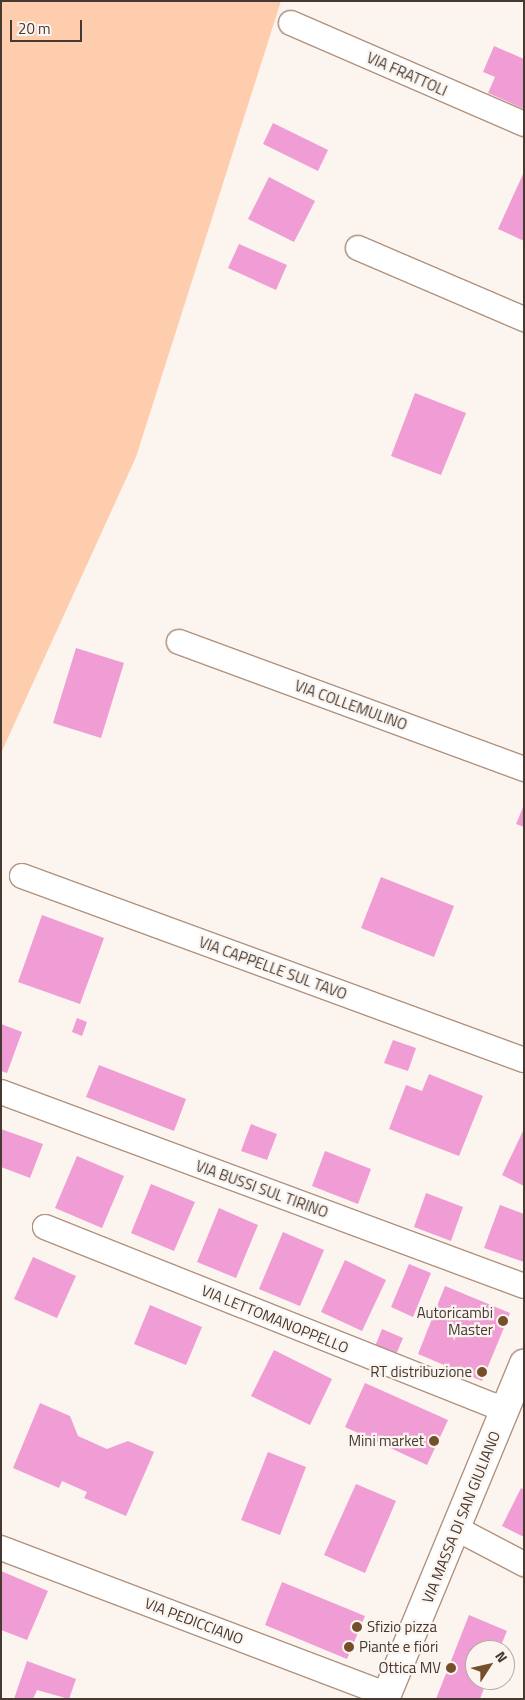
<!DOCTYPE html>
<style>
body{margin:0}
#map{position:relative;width:525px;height:1700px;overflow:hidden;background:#fbf4ef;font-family:"Titillium Web",sans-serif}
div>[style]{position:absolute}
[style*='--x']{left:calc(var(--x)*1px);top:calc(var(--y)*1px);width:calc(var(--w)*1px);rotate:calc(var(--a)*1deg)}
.green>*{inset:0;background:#fdcdad}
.building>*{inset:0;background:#ef9dd4}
.roads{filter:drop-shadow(1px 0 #b1937e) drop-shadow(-1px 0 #b1937e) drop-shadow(0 1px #b1937e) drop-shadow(0 -1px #b1937e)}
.street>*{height:24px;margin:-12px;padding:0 12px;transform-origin:12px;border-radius:12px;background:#fff}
.secondary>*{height:28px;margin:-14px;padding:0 14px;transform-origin:14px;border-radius:14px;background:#fff}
.dots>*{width:14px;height:14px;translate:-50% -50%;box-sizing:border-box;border:2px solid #fbf4ef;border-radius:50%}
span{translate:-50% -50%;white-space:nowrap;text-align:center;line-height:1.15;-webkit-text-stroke:4.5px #fbf4ef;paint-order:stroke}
.street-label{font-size:15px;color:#463931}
.poi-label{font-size:15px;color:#463931}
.right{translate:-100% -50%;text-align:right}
.left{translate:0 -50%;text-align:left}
.frame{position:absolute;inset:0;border:2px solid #463931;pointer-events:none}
.north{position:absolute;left:465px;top:1640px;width:50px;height:50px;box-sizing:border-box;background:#fbf4ef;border:1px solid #b3a9a3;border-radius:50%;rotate:55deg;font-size:14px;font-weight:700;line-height:20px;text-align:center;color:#463931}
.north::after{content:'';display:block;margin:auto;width:18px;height:22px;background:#744f2a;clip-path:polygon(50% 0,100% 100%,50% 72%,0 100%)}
.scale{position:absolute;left:10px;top:20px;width:72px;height:22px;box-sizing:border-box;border:2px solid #463931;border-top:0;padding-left:6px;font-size:15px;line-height:18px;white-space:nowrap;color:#463931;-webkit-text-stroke:4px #fbf4ef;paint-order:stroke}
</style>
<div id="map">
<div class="green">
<i style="clip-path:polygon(1px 1px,281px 1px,136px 457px,1px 753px)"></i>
</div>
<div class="building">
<i style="clip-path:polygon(494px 46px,524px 59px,524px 109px,488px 93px,495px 77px,483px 72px)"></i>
<i style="clip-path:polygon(273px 123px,328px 150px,318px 171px,263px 144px)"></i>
<i style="clip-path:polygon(524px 172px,524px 241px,498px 229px)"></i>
<i style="clip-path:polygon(269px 177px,315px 201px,294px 242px,248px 219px)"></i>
<i style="clip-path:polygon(239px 244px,287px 265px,276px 290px,228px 268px)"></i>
<i style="clip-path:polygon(415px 393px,466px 413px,441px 475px,391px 456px)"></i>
<i style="clip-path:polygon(76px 648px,124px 663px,101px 738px,53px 723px)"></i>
<i style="clip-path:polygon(524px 805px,524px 827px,516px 824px)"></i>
<i style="clip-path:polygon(381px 877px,454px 906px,434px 957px,361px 928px)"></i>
<i style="clip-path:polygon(42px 915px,104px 938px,80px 1004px,18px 982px)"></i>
<i style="clip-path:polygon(77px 1018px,87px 1022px,82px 1036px,72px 1032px)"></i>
<i style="clip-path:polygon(1px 1024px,22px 1032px,7px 1073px,1px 1071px)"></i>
<i style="clip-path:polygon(393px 1040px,416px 1048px,408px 1071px,384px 1063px)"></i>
<i style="clip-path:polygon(99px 1065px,186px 1099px,174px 1131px,86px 1097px)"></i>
<i style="clip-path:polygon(429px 1074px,483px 1096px,459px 1156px,389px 1129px,406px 1085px,422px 1091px)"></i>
<i style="clip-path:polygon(251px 1124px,277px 1134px,267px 1160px,241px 1151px)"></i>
<i style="clip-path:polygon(1px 1129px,43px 1144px,30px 1178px,1px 1167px)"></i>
<i style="clip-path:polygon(524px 1129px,524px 1186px,502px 1175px)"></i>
<i style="clip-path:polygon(325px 1151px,371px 1169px,358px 1204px,312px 1186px)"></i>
<i style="clip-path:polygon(77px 1156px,124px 1176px,102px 1228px,55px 1208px)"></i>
<i style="clip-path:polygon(151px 1184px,195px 1202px,174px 1251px,131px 1233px)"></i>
<i style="clip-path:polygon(426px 1193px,463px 1207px,451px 1241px,414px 1227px)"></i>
<i style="clip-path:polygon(500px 1205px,524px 1214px,524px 1262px,484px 1248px)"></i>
<i style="clip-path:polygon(219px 1208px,258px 1225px,236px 1278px,197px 1262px)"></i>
<i style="clip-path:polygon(283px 1232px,324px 1250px,300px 1306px,259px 1289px)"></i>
<i style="clip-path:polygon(33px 1257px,76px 1276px,57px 1318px,14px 1299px)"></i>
<i style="clip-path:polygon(345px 1260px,386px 1280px,362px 1331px,321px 1312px)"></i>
<i style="clip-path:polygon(409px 1264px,431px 1273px,413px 1317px,391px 1307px)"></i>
<i style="clip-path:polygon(445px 1286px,510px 1313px,482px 1381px,418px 1354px)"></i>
<i style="clip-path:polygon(150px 1305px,202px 1327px,186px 1365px,134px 1344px)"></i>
<i style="clip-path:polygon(382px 1329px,403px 1338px,395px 1357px,374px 1349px)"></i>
<i style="clip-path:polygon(274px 1350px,332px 1379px,310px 1425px,251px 1396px)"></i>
<i style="clip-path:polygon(365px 1383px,448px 1420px,427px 1465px,345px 1427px)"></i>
<i style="clip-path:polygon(40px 1403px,70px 1416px,78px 1436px,107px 1449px,128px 1441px,154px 1452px,126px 1516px,84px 1498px,87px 1492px,62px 1481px,59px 1488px,13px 1468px)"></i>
<i style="clip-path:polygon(268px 1452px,306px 1467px,280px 1535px,241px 1520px)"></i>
<i style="clip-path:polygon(356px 1484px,396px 1501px,365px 1573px,324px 1555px)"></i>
<i style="clip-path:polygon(521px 1488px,524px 1490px,524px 1537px,502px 1526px)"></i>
<i style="clip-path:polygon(1px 1571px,48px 1591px,27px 1640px,1px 1630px)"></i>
<i style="clip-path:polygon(282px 1582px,365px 1616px,347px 1659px,265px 1625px)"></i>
<i style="clip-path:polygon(469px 1615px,507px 1631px,499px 1650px,475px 1650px,475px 1680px,487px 1680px,480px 1699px,436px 1699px)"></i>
<i style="clip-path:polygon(27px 1661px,76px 1679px,69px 1699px,37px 1690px,33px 1699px,14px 1699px)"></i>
</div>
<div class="roads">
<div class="street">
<i style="--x:291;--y:23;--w:254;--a:23.4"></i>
<i style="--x:358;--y:248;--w:181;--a:23.2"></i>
<i style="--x:179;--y:642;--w:368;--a:20.2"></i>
<i style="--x:22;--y:876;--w:535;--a:20.13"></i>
<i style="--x:1;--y:1092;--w:558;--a:20.35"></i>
<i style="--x:45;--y:1227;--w:495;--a:21.7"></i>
<i style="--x:457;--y:1529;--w:76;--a:27.6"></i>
<i style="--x:1;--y:1548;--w:413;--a:20.8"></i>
</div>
<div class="secondary">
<i style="--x:385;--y:1699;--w:363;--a:-67.5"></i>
</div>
</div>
<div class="dots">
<i style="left:503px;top:1321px;background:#744f2a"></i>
<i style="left:482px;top:1372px;background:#744f2a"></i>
<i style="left:434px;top:1441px;background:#744f2a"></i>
<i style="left:357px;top:1627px;background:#744f2a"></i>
<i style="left:349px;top:1647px;background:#744f2a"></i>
<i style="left:451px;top:1668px;background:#744f2a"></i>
</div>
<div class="street-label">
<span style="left:407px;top:74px;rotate:24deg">VIA FRATTOLI</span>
<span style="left:351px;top:705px;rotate:20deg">VIA COLLEMULINO</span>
<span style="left:273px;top:968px;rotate:20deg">VIA CAPPELLE SUL TAVO</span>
<span style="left:262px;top:1189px;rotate:20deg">VIA BUSSI SUL TIRINO</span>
<span style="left:275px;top:1319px;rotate:22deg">VIA LETTOMANOPPELLO</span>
<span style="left:461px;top:1517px;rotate:-68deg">VIA MASSA DI SAN GIULIANO</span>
<span style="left:194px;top:1621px;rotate:21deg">VIA PEDICCIANO</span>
</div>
<div class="poi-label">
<span class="right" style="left:493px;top:1321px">Autoricambi<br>Master</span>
<span class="right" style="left:472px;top:1372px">RT distribuzione</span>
<span class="right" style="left:424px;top:1441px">Mini market</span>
<span class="left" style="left:367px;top:1627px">Sfizio pizza</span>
<span class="left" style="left:359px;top:1647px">Piante e fiori</span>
<span class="right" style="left:441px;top:1668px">Ottica MV</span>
</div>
<div class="frame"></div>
<div class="north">N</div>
<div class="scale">20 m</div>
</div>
